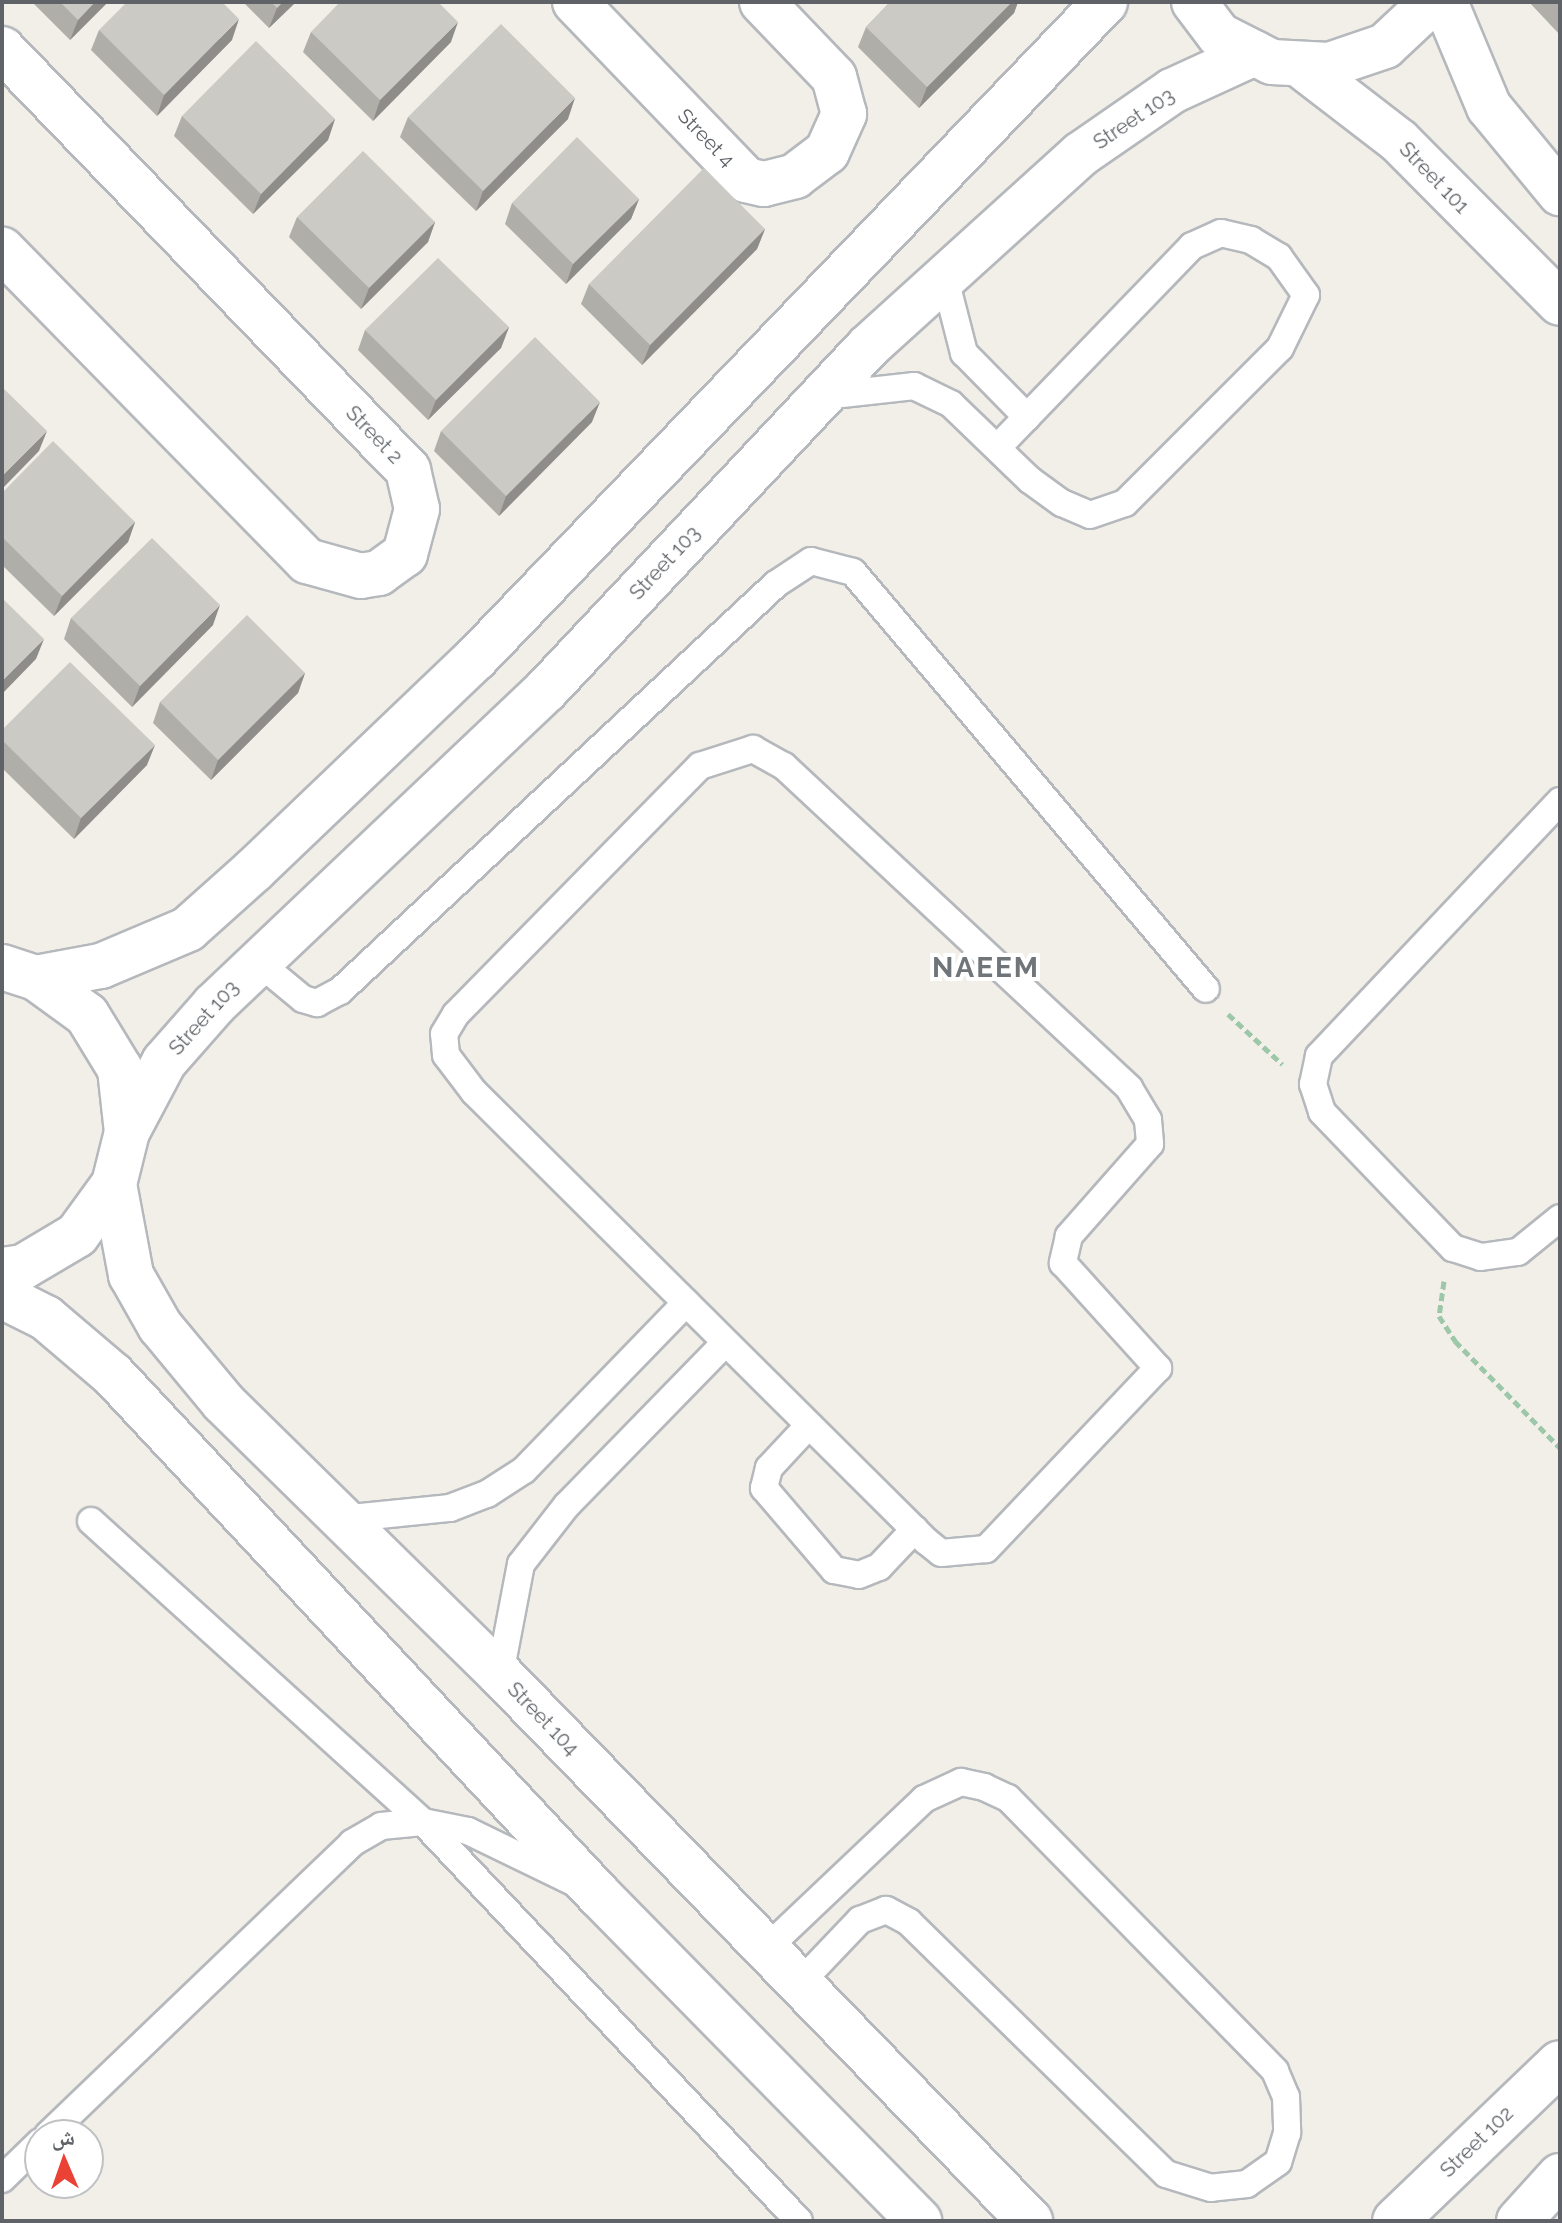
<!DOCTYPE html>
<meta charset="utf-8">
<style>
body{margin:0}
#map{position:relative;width:1562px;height:2223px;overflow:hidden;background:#f1efe8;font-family:Raleway,"Noto Naskh Arabic",sans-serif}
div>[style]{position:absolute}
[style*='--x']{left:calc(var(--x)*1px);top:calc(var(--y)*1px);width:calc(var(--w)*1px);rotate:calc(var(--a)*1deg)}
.path>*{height:5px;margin-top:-2.5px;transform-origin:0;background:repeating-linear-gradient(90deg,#9cc7a9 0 8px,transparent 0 12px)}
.roads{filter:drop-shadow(2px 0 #b5b8bc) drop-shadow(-2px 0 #b5b8bc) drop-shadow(0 2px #b5b8bc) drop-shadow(0 -2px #b5b8bc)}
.lane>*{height:26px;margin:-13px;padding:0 13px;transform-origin:13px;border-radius:13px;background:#fff}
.street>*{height:44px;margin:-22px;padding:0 22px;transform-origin:22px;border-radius:22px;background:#fff}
.secondary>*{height:44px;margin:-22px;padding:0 22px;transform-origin:22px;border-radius:22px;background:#fff}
.wall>*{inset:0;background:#afaea9}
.shaded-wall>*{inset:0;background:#8f8d8a}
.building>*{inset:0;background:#cccac5}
span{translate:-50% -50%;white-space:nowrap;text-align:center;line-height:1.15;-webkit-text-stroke:8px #fff;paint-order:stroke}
.street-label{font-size:20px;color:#5f6368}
.district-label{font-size:28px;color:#70757a;font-weight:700;letter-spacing:2px}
.frame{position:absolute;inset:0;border:4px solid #5f6368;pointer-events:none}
.north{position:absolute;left:24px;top:2119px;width:80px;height:80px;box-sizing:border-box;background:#fff;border:2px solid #bfc1c3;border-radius:50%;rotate:358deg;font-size:22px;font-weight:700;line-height:32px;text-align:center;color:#5f6368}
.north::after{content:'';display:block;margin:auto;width:28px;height:36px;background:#ea4335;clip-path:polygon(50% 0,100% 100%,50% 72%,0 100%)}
</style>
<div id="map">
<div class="path">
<i style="--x:1228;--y:1014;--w:74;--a:42.8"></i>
<i style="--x:1444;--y:1281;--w:35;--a:98"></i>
<i style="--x:1439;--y:1316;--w:30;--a:57"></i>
<i style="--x:1455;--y:1341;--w:150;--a:45.5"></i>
</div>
<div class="roads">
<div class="lane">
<i style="--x:944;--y:275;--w:81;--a:75.6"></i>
<i style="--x:964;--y:353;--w:90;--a:45.5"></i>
<i style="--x:824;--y:396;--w:91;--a:-6.3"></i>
<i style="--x:914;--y:386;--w:41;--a:25.9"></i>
<i style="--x:951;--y:404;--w:110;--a:43.9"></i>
<i style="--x:1030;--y:480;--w:39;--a:36"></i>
<i style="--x:1062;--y:503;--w:30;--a:23"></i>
<i style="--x:1090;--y:515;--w:37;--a:-19"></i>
<i style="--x:1125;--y:503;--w:219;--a:-45"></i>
<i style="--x:1280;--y:348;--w:59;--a:-63.9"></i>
<i style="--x:1306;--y:295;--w:47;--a:-125.4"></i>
<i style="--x:1279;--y:257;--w:33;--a:-149"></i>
<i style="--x:1251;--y:240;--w:31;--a:-167"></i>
<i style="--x:1221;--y:233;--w:32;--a:156"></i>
<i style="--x:1192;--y:246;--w:279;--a:134"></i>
<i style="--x:753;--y:749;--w:35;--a:29"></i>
<i style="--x:784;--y:766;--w:472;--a:43"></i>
<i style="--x:1129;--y:1088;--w:37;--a:59"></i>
<i style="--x:1148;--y:1120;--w:24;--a:85"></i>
<i style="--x:1150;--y:1144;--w:123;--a:131.4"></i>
<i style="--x:1069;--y:1236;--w:28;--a:103"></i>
<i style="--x:1063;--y:1263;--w:142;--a:47.9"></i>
<i style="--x:1158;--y:1368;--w:250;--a:133.5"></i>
<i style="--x:986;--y:1549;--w:45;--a:174.9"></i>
<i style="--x:941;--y:1553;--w:19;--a:-141"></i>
<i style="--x:926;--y:1541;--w:637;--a:-135.19"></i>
<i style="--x:474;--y:1092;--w:46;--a:-127.1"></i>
<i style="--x:446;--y:1055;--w:21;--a:-95"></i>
<i style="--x:444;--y:1034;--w:23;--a:-59"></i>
<i style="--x:456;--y:1014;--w:348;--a:-45.5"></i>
<i style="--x:700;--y:766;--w:56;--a:-17.8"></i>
<i style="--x:1560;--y:801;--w:351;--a:133.4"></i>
<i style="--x:1319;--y:1056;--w:29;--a:102"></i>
<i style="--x:1313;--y:1084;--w:29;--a:72"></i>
<i style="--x:1322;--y:1112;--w:189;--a:46.1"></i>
<i style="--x:1453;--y:1248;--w:29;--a:18"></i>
<i style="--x:1481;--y:1257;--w:37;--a:-8"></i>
<i style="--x:1518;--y:1252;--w:54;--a:-39"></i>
<i style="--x:257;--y:961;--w:60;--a:39.6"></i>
<i style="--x:303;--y:999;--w:15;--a:16"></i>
<i style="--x:317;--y:1003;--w:26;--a:-28"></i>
<i style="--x:340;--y:991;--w:596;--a:-43.03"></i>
<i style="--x:776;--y:584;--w:42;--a:-33.3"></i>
<i style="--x:811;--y:561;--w:43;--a:14.7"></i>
<i style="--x:853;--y:572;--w:546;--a:49.75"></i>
<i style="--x:809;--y:1425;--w:59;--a:132.9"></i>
<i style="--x:769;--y:1468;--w:21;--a:104"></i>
<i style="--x:764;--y:1488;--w:108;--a:49.5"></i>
<i style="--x:834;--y:1570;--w:25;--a:11"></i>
<i style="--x:859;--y:1575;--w:22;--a:-22"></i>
<i style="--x:879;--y:1567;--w:52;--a:-46.5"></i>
<i style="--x:341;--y:1519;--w:110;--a:-5.8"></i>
<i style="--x:450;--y:1508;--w:40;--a:-21"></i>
<i style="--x:487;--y:1494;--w:44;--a:-33"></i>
<i style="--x:524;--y:1470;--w:233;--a:-45.9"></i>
<i style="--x:91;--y:1521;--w:448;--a:42.2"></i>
<i style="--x:423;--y:1822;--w:548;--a:46.7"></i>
<i style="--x:500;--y:1674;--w:112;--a:-79.2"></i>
<i style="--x:521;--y:1564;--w:75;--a:-52.1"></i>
<i style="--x:567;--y:1505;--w:226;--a:-45.7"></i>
<i style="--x:764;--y:1951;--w:221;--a:-43.5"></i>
<i style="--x:924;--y:1799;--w:41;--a:-24.7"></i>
<i style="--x:961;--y:1782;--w:24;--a:12"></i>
<i style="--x:984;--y:1787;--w:26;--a:25"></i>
<i style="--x:1008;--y:1798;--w:382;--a:45.6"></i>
<i style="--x:1275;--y:2071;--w:28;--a:67"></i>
<i style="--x:1286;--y:2097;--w:36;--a:88"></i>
<i style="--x:1287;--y:2133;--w:30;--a:107"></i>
<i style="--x:1278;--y:2162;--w:38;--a:145"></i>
<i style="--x:1247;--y:2184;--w:36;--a:174"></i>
<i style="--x:1211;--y:2188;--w:47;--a:-162.7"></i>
<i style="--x:1166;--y:2174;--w:360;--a:-135.6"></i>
<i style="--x:909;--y:1922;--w:26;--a:-152"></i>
<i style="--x:886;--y:1910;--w:28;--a:159"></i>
<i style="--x:860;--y:1920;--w:90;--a:133.6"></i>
<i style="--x:48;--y:2135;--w:422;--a:-43.8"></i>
<i style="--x:352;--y:1843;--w:34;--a:-30"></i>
<i style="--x:381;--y:1826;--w:42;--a:-5.4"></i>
<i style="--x:423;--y:1822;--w:46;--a:11.3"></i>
<i style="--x:468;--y:1831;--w:117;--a:25.9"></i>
<i style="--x:2;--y:2179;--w:53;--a:-44.2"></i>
</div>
<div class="street">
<i style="--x:575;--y:2;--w:247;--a:46.1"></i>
<i style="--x:746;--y:180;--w:18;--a:13"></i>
<i style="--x:764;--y:184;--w:32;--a:-14"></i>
<i style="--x:795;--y:176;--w:40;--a:-37"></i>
<i style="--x:827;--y:152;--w:42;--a:-65.9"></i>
<i style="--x:844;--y:114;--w:38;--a:-105"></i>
<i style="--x:834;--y:77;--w:104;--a:-133.8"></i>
<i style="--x:2;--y:49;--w:585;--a:46.04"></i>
<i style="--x:408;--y:470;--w:40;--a:77"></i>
<i style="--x:417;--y:509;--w:47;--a:104.9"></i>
<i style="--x:405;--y:554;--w:32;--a:144"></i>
<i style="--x:379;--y:573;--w:18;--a:171"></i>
<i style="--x:361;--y:576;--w:56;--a:-164.5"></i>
<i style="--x:307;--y:561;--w:436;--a:-134.4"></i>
</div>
<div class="secondary">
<i style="--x:1194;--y:2;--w:41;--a:52.9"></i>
<i style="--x:1219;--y:35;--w:59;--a:27"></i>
<i style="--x:1272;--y:62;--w:57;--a:3"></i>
<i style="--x:1329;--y:65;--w:59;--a:-18.7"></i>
<i style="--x:1385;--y:46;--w:64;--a:-43.1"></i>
<i style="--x:1445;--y:2;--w:114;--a:67.3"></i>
<i style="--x:1489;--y:107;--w:112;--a:50.5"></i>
<i style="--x:1299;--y:64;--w:126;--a:37.6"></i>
<i style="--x:1399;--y:141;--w:228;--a:45.2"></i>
<i style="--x:2;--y:967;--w:36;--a:18"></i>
<i style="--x:36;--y:978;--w:63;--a:36"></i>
<i style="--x:87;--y:1015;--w:63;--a:58.6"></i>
<i style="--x:120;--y:1069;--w:63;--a:83.7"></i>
<i style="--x:127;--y:1132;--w:54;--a:104"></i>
<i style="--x:114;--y:1184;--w:63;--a:126"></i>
<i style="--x:77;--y:1235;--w:63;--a:149.3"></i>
<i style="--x:23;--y:1267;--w:21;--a:172"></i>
<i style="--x:36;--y:978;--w:66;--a:-10.5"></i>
<i style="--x:101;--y:966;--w:95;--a:-23"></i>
<i style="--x:188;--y:929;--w:89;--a:-41.8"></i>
<i style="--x:254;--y:870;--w:307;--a:-43.7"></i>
<i style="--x:476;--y:658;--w:909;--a:-46.2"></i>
<i style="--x:127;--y:1132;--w:79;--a:-62.1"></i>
<i style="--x:164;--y:1062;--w:76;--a:-48.7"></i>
<i style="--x:214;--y:1005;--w:458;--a:-43.5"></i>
<i style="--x:546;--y:690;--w:470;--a:-46.8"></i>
<i style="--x:868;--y:347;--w:287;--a:-42.2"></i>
<i style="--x:1081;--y:154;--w:111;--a:-34.7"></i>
<i style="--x:1172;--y:91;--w:91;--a:-24.6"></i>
<i style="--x:114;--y:1184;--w:93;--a:79.4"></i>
<i style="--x:131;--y:1275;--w:59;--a:60.4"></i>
<i style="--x:160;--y:1326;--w:99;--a:50.3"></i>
<i style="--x:223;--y:1402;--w:388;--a:44.5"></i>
<i style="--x:500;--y:1674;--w:762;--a:45.9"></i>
<i style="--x:2;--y:1296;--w:49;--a:26.6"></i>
<i style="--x:46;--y:1318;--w:88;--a:40.4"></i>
<i style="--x:113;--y:1375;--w:712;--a:46.94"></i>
<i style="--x:599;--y:1895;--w:457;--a:45.5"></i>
<i style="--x:1395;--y:2221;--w:228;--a:-43.8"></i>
<i style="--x:1519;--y:2221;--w:61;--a:-47.7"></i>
</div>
</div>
<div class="wall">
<i style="clip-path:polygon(32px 2px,108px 2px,70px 40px)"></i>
<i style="clip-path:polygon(243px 2px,296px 2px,269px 28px)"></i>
<i style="clip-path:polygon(890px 2px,1018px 2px,1014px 13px,919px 108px,858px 47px,866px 27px)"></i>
<i style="clip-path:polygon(1529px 2px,1560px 2px,1560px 35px)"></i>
<i style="clip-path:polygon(99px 30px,232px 40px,157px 116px,91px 50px)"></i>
<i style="clip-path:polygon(311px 32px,451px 42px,373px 121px,303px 52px)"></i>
<i style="clip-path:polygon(182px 116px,335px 119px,328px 140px,253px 214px,174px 136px)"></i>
<i style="clip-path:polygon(408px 117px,568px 119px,476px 211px,400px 137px)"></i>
<i style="clip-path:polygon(639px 199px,631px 219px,566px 284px,505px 224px,512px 203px)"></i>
<i style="clip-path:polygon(297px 217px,435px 222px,428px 242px,361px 309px,289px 237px)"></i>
<i style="clip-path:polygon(765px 229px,757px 249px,642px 365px,581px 304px,589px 284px)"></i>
<i style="clip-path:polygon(509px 327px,501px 348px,428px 420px,358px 350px,365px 330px)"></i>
<i style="clip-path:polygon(592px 422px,499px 516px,434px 451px,441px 431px)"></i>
<i style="clip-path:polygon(2px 493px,135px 522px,128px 542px,54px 616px,2px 565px)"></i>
<i style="clip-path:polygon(71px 618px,213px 625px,132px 707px,64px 639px)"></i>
<i style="clip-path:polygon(305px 673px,298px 693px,211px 780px,153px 723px,160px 702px)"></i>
<i style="clip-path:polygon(2px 730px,147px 765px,74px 839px,2px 768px)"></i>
</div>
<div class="shaded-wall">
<i style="clip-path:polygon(95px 2px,108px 2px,70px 40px,78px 20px)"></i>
<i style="clip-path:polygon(283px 2px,296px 2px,269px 28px,277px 8px)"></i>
<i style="clip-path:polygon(1012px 2px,1018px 2px,1014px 13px,919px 108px,927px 87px)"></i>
<i style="clip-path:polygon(239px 19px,232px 40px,157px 116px,164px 95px)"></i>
<i style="clip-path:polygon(458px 22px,451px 42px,373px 121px,380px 100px)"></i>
<i style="clip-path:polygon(575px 98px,568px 119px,476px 211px,483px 191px)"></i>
<i style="clip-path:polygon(335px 119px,328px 140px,253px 214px,261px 194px)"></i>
<i style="clip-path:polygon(639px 199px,631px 219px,566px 284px,573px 264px)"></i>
<i style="clip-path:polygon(435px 222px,428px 242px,361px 309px,369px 288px)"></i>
<i style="clip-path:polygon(765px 229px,757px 249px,642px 365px,650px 345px)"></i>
<i style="clip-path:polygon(509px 327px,501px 348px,428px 420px,436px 400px)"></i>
<i style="clip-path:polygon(600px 402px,592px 422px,499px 516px,506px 496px)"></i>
<i style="clip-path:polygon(47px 431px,39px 451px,2px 489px,2px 476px)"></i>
<i style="clip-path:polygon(135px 522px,128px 542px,54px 616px,62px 596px)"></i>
<i style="clip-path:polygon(220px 605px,213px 625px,132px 707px,140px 686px)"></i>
<i style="clip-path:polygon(44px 639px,36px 659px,2px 694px,2px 681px)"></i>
<i style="clip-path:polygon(305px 673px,298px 693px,211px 780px,218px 760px)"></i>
<i style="clip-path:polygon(155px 745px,147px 765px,74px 839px,81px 818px)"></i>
</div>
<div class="building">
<i style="clip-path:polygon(60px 2px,95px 2px,78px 20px)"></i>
<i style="clip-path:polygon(127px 2px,222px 2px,239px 19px,164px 95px,99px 30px)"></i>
<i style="clip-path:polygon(271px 2px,283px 2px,277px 8px)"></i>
<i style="clip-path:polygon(340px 2px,438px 2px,458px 22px,380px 100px,311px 32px)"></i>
<i style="clip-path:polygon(890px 2px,1012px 2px,927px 87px,866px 27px)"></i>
<i style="clip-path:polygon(501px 24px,575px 98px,483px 191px,408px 117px)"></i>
<i style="clip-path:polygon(256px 41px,335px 119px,261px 194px,182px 116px)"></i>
<i style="clip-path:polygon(577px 137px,639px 199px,573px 264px,512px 203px)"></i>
<i style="clip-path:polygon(363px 151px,435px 222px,369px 288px,297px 217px)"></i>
<i style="clip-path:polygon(704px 168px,765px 229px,650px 345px,589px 284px)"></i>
<i style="clip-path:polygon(438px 258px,509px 327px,436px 400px,365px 330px)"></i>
<i style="clip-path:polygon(535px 337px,600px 402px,506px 496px,441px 431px)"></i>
<i style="clip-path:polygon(2px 387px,47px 431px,2px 476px)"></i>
<i style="clip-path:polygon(53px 441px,135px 522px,62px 596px,2px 537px,2px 493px)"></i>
<i style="clip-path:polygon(152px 538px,220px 605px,140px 686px,71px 618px)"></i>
<i style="clip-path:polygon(2px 598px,44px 639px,2px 681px)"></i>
<i style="clip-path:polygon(247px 615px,305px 673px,218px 760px,160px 702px)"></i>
<i style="clip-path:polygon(70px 662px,155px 745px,81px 818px,2px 740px,2px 730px)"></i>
</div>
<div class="street-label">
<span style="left:1134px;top:119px;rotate:-34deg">Street 103</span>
<span style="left:706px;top:138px;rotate:46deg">Street 4</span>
<span style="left:1434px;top:178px;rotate:46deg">Street 101</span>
<span style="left:374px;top:435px;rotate:46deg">Street 2</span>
<span style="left:665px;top:563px;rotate:-47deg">Street 103</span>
<span style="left:204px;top:1018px;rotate:-48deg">Street 103</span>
<span style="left:543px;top:1719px;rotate:46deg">Street 104</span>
<span style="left:1477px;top:2142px;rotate:-44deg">Street 102</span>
</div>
<div class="district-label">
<span style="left:986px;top:968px">NAEEM</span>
</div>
<div class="frame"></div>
<div class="north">ش</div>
</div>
